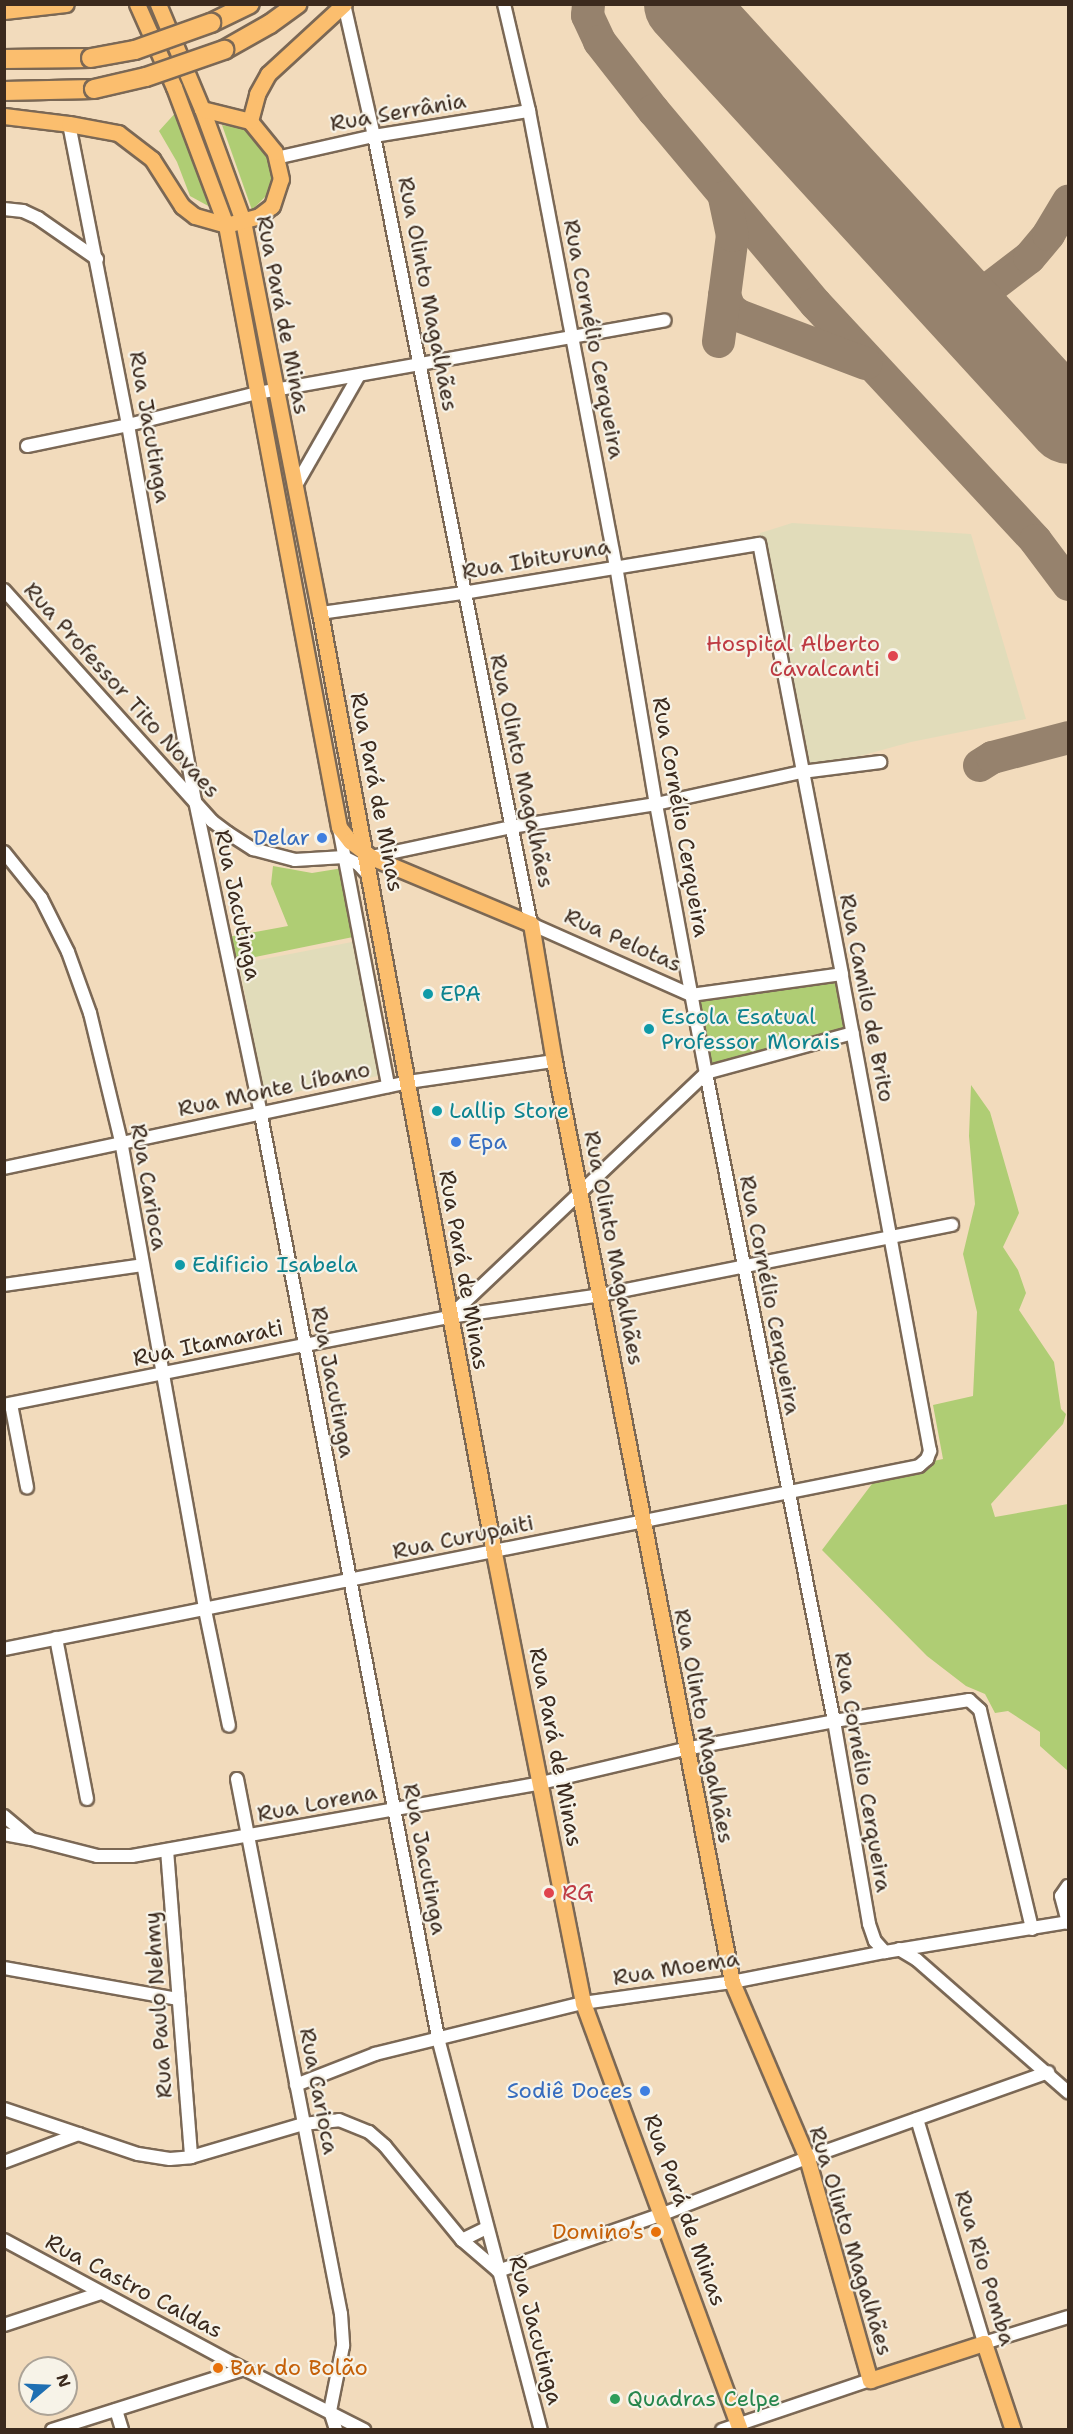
<!DOCTYPE html>
<meta charset="utf-8">
<style>
body{margin:0}
#map{position:relative;width:1073px;height:2434px;overflow:hidden;background:#f2dbbc;font-family:"Shantell Sans",sans-serif}
div>[style]{position:absolute}
[style*='--x']{left:calc(var(--x)*1px);top:calc(var(--y)*1px);width:calc(var(--w)*1px);rotate:calc(var(--a)*1deg)}
.built>*{inset:0;background:#e1dcba}
.green>*{inset:0;background:#afcd74}
.taxiway>*{height:33px;margin:-16.5px;padding:0 16.5px;transform-origin:16.5px;border-radius:16.5px;background:#96826d}
.runway>*{height:81px;margin:-40.5px;padding:0 40.5px;transform-origin:40.5px;border-radius:40.5px;background:#96826d}
.roads{filter:drop-shadow(2px 0 #7b6855) drop-shadow(-2px 0 #7b6855) drop-shadow(0 2px #7b6855) drop-shadow(0 -2px #7b6855)}
.minor>*{height:12px;margin:-6px;padding:0 6px;transform-origin:6px;border-radius:6px;background:#fff}
.major>*{height:15px;margin:-7.5px;padding:0 7.5px;transform-origin:7.5px;border-radius:7.5px;background:#fbbe6e}
.highway>*{height:18px;margin:-9px;padding:0 9px;transform-origin:9px;border-radius:9px;background:#fbbe6e}
.bridges{filter:drop-shadow(2px 0 #7b6855) drop-shadow(-2px 0 #7b6855) drop-shadow(0 2px #7b6855) drop-shadow(0 -2px #7b6855)}
.highway-bridge>*{height:18px;margin:-9px;padding:0 9px;transform-origin:9px;border-radius:9px;background:#fbbe6e}
.dots>*{width:16px;height:16px;translate:-50% -50%;box-sizing:border-box;border:3px solid #f7f3e8;border-radius:50%}
span{translate:-50% -50%;white-space:nowrap;text-align:center;line-height:1.15;-webkit-text-stroke:4.5px #f7f3e8;paint-order:stroke}
.street-label{font-size:22px;color:#3b2a1e}
.health-label{font-size:22px;color:#be3a42}
.right{translate:-100% -50%;text-align:right}
.left{translate:0 -50%;text-align:left}
.shop-label{font-size:22px;color:#366cbe}
.culture-label{font-size:22px;color:#0d838f}
.food-label{font-size:22px;color:#c56008}
.leisure-label{font-size:22px;color:#27864d}
.frame{position:absolute;inset:0;border:6px solid #3b2a1e;pointer-events:none}
.north{position:absolute;left:18px;top:2356px;width:60px;height:60px;box-sizing:border-box;background:#f7f3e8;border:2px solid #aca397;border-radius:50%;rotate:71deg;font-size:16px;font-weight:700;line-height:24px;text-align:center;color:#3b2a1e}
.north::after{content:'';display:block;margin:auto;width:21px;height:27px;background:#1f6fb2;clip-path:polygon(50% 0,100% 100%,50% 72%,0 100%)}
</style>
<div id="map">
<div class="built">
<i style="clip-path:polygon(792px 523px,971px 534px,1026px 719px,911px 742px,802px 772px,759px 544px,760px 533px)"></i>
<i style="clip-path:polygon(352px 942px,378px 1076px,265px 1098px,239px 964px)"></i>
</div>
<div class="green">
<i style="clip-path:polygon(178px 110px,212px 208px,190px 196px,177px 162px,159px 131px)"></i>
<i style="clip-path:polygon(222px 125px,248px 129px,274px 159px,269px 193px,252px 210px)"></i>
<i style="clip-path:polygon(273px 866px,312px 873px,343px 868px,353px 937px,235px 961px,228px 937px,288px 926px,271px 884px)"></i>
<i style="clip-path:polygon(838px 980px,847px 1030px,709px 1064px,696px 999px)"></i>
<i style="clip-path:polygon(971px 1085px,990px 1112px,1019px 1213px,1003px 1247px,1018px 1270px,1026px 1293px,1019px 1310px,1054px 1362px,1061px 1409px,1066px 1414px,1063px 1424px,991px 1504px,995px 1517px,1068px 1504px,1068px 1771px,1040px 1746px,1040px 1732px,1008px 1711px,995px 1713px,985px 1694px,966px 1686px,927px 1656px,822px 1550px,881px 1472px,943px 1459px,933px 1405px,973px 1396px,977px 1312px,963px 1254px,975px 1204px,969px 1136px)"></i>
</div>
<div class="taxiway">
<i style="--x:588;--y:4;--w:11;--a:95"></i>
<i style="--x:587;--y:15;--w:29;--a:65"></i>
<i style="--x:599;--y:41;--w:88;--a:52"></i>
<i style="--x:653;--y:110;--w:252;--a:50"></i>
<i style="--x:815;--y:303;--w:323;--a:47.1"></i>
<i style="--x:1035;--y:540;--w:55;--a:53.1"></i>
<i style="--x:724;--y:295;--w:14;--a:69"></i>
<i style="--x:729;--y:308;--w:11;--a:38"></i>
<i style="--x:738;--y:315;--w:136;--a:20.7"></i>
<i style="--x:970;--y:316;--w:17;--a:-77"></i>
<i style="--x:974;--y:299;--w:69;--a:-37.4"></i>
<i style="--x:1029;--y:257;--w:30;--a:-50"></i>
<i style="--x:1048;--y:234;--w:39;--a:-59"></i>
<i style="--x:718;--y:341;--w:107;--a:-82.5"></i>
<i style="--x:732;--y:235;--w:39;--a:-102"></i>
<i style="--x:979;--y:765;--w:15;--a:-32"></i>
<i style="--x:992;--y:757;--w:79;--a:-14.7"></i>
</div>
<div class="runway">
<i style="--x:684;--y:4;--w:568;--a:47.5"></i>
</div>
<div class="roads">
<div class="minor">
<i style="--x:344;--y:4;--w:135;--a:77.2"></i>
<i style="--x:374;--y:136;--w:803;--a:78.73"></i>
<i style="--x:531;--y:924;--w:175;--a:23.9"></i>
<i style="--x:691;--y:995;--w:152;--a:-7.9"></i>
<i style="--x:504;--y:4;--w:110;--a:76.8"></i>
<i style="--x:529;--y:111;--w:463;--a:79.2"></i>
<i style="--x:616;--y:566;--w:241;--a:80.5"></i>
<i style="--x:656;--y:804;--w:274;--a:79.5"></i>
<i style="--x:706;--y:1073;--w:661;--a:78.83"></i>
<i style="--x:834;--y:1721;--w:206;--a:80.2"></i>
<i style="--x:869;--y:1924;--w:18;--a:71"></i>
<i style="--x:875;--y:1941;--w:15;--a:48"></i>
<i style="--x:69;--y:124;--w:307;--a:78.9"></i>
<i style="--x:128;--y:425;--w:382;--a:79.9"></i>
<i style="--x:195;--y:801;--w:321;--a:78.1"></i>
<i style="--x:261;--y:1115;--w:940;--a:79.14"></i>
<i style="--x:438;--y:2038;--w:405;--a:75.3"></i>
<i style="--x:276;--y:158;--w:100;--a:-12.7"></i>
<i style="--x:374;--y:136;--w:157;--a:-9.2"></i>
<i style="--x:4;--y:209;--w:19;--a:6"></i>
<i style="--x:23;--y:211;--w:17;--a:25"></i>
<i style="--x:38;--y:218;--w:72;--a:34.8"></i>
<i style="--x:27;--y:446;--w:103;--a:-11.7"></i>
<i style="--x:128;--y:425;--w:133;--a:-13.9"></i>
<i style="--x:257;--y:393;--w:414;--a:-10.1"></i>
<i style="--x:295;--y:487;--w:127;--a:-60.2"></i>
<i style="--x:4;--y:590;--w:311;--a:48"></i>
<i style="--x:212;--y:821;--w:20;--a:37"></i>
<i style="--x:228;--y:833;--w:30;--a:33"></i>
<i style="--x:253;--y:849;--w:43;--a:14.7"></i>
<i style="--x:295;--y:860;--w:49;--a:-3.5"></i>
<i style="--x:344;--y:857;--w:16;--a:27"></i>
<i style="--x:358;--y:864;--w:16;--a:47"></i>
<i style="--x:339;--y:828;--w:263;--a:79.2"></i>
<i style="--x:4;--y:852;--w:59;--a:51.2"></i>
<i style="--x:41;--y:898;--w:60;--a:63.4"></i>
<i style="--x:68;--y:952;--w:65;--a:70.2"></i>
<i style="--x:90;--y:1013;--w:132;--a:76.4"></i>
<i style="--x:121;--y:1141;--w:476;--a:79.8"></i>
<i style="--x:205;--y:1610;--w:118;--a:78.3"></i>
<i style="--x:371;--y:857;--w:143;--a:-12.1"></i>
<i style="--x:511;--y:827;--w:147;--a:-9"></i>
<i style="--x:656;--y:804;--w:149;--a:-12.4"></i>
<i style="--x:802;--y:772;--w:79;--a:-7.3"></i>
<i style="--x:4;--y:1168;--w:413;--a:-12"></i>
<i style="--x:408;--y:1082;--w:148;--a:-8.2"></i>
<i style="--x:4;--y:1285;--w:139;--a:-8.2"></i>
<i style="--x:449;--y:1317;--w:354;--a:-43.5"></i>
<i style="--x:706;--y:1073;--w:152;--a:-15.2"></i>
<i style="--x:11;--y:1404;--w:85;--a:79.1"></i>
<i style="--x:4;--y:1405;--w:307;--a:-11.3"></i>
<i style="--x:305;--y:1345;--w:147;--a:-11"></i>
<i style="--x:449;--y:1317;--w:154;--a:-8.2"></i>
<i style="--x:601;--y:1295;--w:358;--a:-11.3"></i>
<i style="--x:56;--y:1638;--w:164;--a:79.1"></i>
<i style="--x:4;--y:1649;--w:933;--a:-11.31"></i>
<i style="--x:919;--y:1466;--w:11;--a:-41"></i>
<i style="--x:927;--y:1459;--w:9;--a:-69"></i>
<i style="--x:930;--y:1451;--w:485;--a:-100.5"></i>
<i style="--x:842;--y:974;--w:438;--a:-100.9"></i>
<i style="--x:759;--y:544;--w:300;--a:170.6"></i>
<i style="--x:463;--y:593;--w:144;--a:172"></i>
<i style="--x:237;--y:1779;--w:545;--a:79"></i>
<i style="--x:341;--y:2314;--w:32;--a:86"></i>
<i style="--x:343;--y:2346;--w:66;--a:101.3"></i>
<i style="--x:330;--y:2411;--w:20;--a:72"></i>
<i style="--x:4;--y:1816;--w:35;--a:40"></i>
<i style="--x:31;--y:1839;--w:68;--a:14.4"></i>
<i style="--x:97;--y:1856;--w:35;--a:0"></i>
<i style="--x:132;--y:1856;--w:415;--a:-10.1"></i>
<i style="--x:541;--y:1783;--w:148;--a:-13.3"></i>
<i style="--x:685;--y:1749;--w:152;--a:-10.6"></i>
<i style="--x:834;--y:1721;--w:137;--a:-8.8"></i>
<i style="--x:969;--y:1700;--w:15;--a:42"></i>
<i style="--x:980;--y:1710;--w:225;--a:76.6"></i>
<i style="--x:4;--y:1834;--w:26;--a:11"></i>
<i style="--x:167;--y:1850;--w:308;--a:85.5"></i>
<i style="--x:1068;--y:1886;--w:12;--a:125"></i>
<i style="--x:1061;--y:1896;--w:28;--a:75"></i>
<i style="--x:899;--y:1949;--w:21;--a:31"></i>
<i style="--x:917;--y:1960;--w:201;--a:41.2"></i>
<i style="--x:4;--y:1968;--w:177;--a:10.1"></i>
<i style="--x:296;--y:2085;--w:85;--a:-21.4"></i>
<i style="--x:375;--y:2054;--w:214;--a:-13.8"></i>
<i style="--x:583;--y:2003;--w:150;--a:-8"></i>
<i style="--x:732;--y:1982;--w:156;--a:-11.1"></i>
<i style="--x:885;--y:1952;--w:185;--a:-9.3"></i>
<i style="--x:4;--y:2109;--w:141;--a:18.6"></i>
<i style="--x:138;--y:2154;--w:32;--a:9"></i>
<i style="--x:170;--y:2159;--w:21;--a:-5"></i>
<i style="--x:191;--y:2157;--w:117;--a:-16.4"></i>
<i style="--x:303;--y:2124;--w:36;--a:-6"></i>
<i style="--x:339;--y:2120;--w:32;--a:22"></i>
<i style="--x:369;--y:2132;--w:21;--a:41"></i>
<i style="--x:385;--y:2146;--w:122;--a:50.7"></i>
<i style="--x:462;--y:2240;--w:48;--a:40.7"></i>
<i style="--x:917;--y:2119;--w:234;--a:73.3"></i>
<i style="--x:984;--y:2343;--w:88;--a:-17.2"></i>
<i style="--x:4;--y:2162;--w:80;--a:-20.5"></i>
<i style="--x:4;--y:2240;--w:272;--a:28.3"></i>
<i style="--x:462;--y:2240;--w:28;--a:-26"></i>
<i style="--x:498;--y:2271;--w:175;--a:-19.1"></i>
<i style="--x:663;--y:2214;--w:155;--a:-21.3"></i>
<i style="--x:807;--y:2158;--w:256;--a:-19.6"></i>
<i style="--x:4;--y:2325;--w:102;--a:-18.3"></i>
<i style="--x:116;--y:2410;--w:21;--a:73"></i>
<i style="--x:52;--y:2430;--w:201;--a:-17.6"></i>
<i style="--x:244;--y:2369;--w:135;--a:26.9"></i>
<i style="--x:722;--y:2430;--w:156;--a:-18.7"></i>
</div>
<div class="major">
<i style="--x:137;--y:4;--w:91;--a:66"></i>
<i style="--x:174;--y:87;--w:147;--a:69.4"></i>
<i style="--x:226;--y:225;--w:613;--a:79.37"></i>
<i style="--x:339;--y:827;--w:18;--a:52"></i>
<i style="--x:350;--y:841;--w:26;--a:37"></i>
<i style="--x:371;--y:857;--w:173;--a:22.7"></i>
<i style="--x:531;--y:924;--w:139;--a:80.5"></i>
<i style="--x:554;--y:1061;--w:938;--a:79.06"></i>
<i style="--x:732;--y:1982;--w:191;--a:66.9"></i>
<i style="--x:807;--y:2158;--w:231;--a:74.2"></i>
<i style="--x:870;--y:2380;--w:120;--a:-18"></i>
<i style="--x:984;--y:2343;--w:92;--a:71.6"></i>
<i style="--x:158;--y:4;--w:114;--a:67.3"></i>
<i style="--x:202;--y:109;--w:119;--a:69.9"></i>
<i style="--x:243;--y:221;--w:399;--a:78.9"></i>
<i style="--x:320;--y:613;--w:956;--a:79.51"></i>
<i style="--x:494;--y:1553;--w:459;--a:78.8"></i>
<i style="--x:583;--y:2003;--w:455;--a:69.8"></i>
<i style="--x:4;--y:11;--w:62;--a:-6.4"></i>
<i style="--x:202;--y:109;--w:49;--a:14"></i>
<i style="--x:4;--y:116;--w:65;--a:7"></i>
<i style="--x:69;--y:124;--w:50;--a:10.4"></i>
<i style="--x:118;--y:133;--w:43;--a:37.4"></i>
<i style="--x:152;--y:159;--w:56;--a:57.4"></i>
<i style="--x:182;--y:206;--w:16;--a:38"></i>
<i style="--x:195;--y:216;--w:32;--a:16"></i>
<i style="--x:226;--y:225;--w:34;--a:-15"></i>
<i style="--x:259;--y:216;--w:16;--a:-38"></i>
<i style="--x:272;--y:206;--w:28;--a:-72"></i>
<i style="--x:281;--y:179;--w:28;--a:-103"></i>
<i style="--x:275;--y:152;--w:40;--a:-129"></i>
<i style="--x:250;--y:121;--w:28;--a:-75"></i>
<i style="--x:257;--y:94;--w:23;--a:-61"></i>
<i style="--x:268;--y:74;--w:103;--a:-42.6"></i>
</div>
<div class="highway">
<i style="--x:211;--y:23;--w:43;--a:-26"></i>
<i style="--x:224;--y:50;--w:53;--a:-29.5"></i>
<i style="--x:270;--y:24;--w:34;--a:-36"></i>
<i style="--x:4;--y:59;--w:87;--a:-0.7"></i>
<i style="--x:4;--y:91;--w:90;--a:-1.3"></i>
</div>
</div>
<div class="bridges">
<div class="highway-bridge">
<i style="--x:91;--y:58;--w:45;--a:-10.3"></i>
<i style="--x:135;--y:50;--w:81;--a:-19.6"></i>
<i style="--x:94;--y:89;--w:53;--a:-13"></i>
<i style="--x:146;--y:77;--w:83;--a:-19.1"></i>
</div>
</div>
<div class="dots">
<i style="left:893px;top:656px;background:#e0444e"></i>
<i style="left:322px;top:838px;background:#3f7fe0"></i>
<i style="left:428px;top:994px;background:#0f9aa8"></i>
<i style="left:649px;top:1029px;background:#0f9aa8"></i>
<i style="left:437px;top:1111px;background:#0f9aa8"></i>
<i style="left:456px;top:1142px;background:#3f7fe0"></i>
<i style="left:180px;top:1265px;background:#0f9aa8"></i>
<i style="left:549px;top:1893px;background:#e0444e"></i>
<i style="left:645px;top:2091px;background:#3f7fe0"></i>
<i style="left:656px;top:2232px;background:#e8710a"></i>
<i style="left:218px;top:2368px;background:#e8710a"></i>
<i style="left:615px;top:2399px;background:#2e9e5b"></i>
</div>
<div class="street-label">
<span style="left:398px;top:112px;rotate:-10deg">Rua Serrânia</span>
<span style="left:428px;top:294px;rotate:79deg">Rua Olinto Magalhães</span>
<span style="left:283px;top:315px;rotate:79deg">Rua Pará de Minas</span>
<span style="left:594px;top:339px;rotate:79deg">Rua Cornélio Cerqueira</span>
<span style="left:150px;top:427px;rotate:80deg">Rua Jacutinga</span>
<span style="left:536px;top:559px;rotate:-10deg">Rua Ibituruna</span>
<span style="left:122px;top:690px;rotate:48deg">Rua Professor Tito Novaes</span>
<span style="left:522px;top:771px;rotate:78deg">Rua Olinto Magalhães</span>
<span style="left:377px;top:792px;rotate:79deg">Rua Pará de Minas</span>
<span style="left:681px;top:817px;rotate:80deg">Rua Cornélio Cerqueira</span>
<span style="left:238px;top:905px;rotate:78deg">Rua Jacutinga</span>
<span style="left:623px;top:940px;rotate:24deg">Rua Pelotas</span>
<span style="left:867px;top:998px;rotate:79deg">Rua Camilo de Brito</span>
<span style="left:274px;top:1089px;rotate:-12deg">Rua Monte Líbano</span>
<span style="left:149px;top:1187px;rotate:80deg">Rua Carioca</span>
<span style="left:614px;top:1248px;rotate:79deg">Rua Olinto Magalhães</span>
<span style="left:464px;top:1270px;rotate:80deg">Rua Pará de Minas</span>
<span style="left:770px;top:1295px;rotate:79deg">Rua Cornélio Cerqueira</span>
<span style="left:208px;top:1343px;rotate:-12deg">Rua Itamarati</span>
<span style="left:333px;top:1382px;rotate:79deg">Rua Jacutinga</span>
<span style="left:463px;top:1537px;rotate:-12deg">Rua Curupaiti</span>
<span style="left:704px;top:1726px;rotate:79deg">Rua Olinto Magalhães</span>
<span style="left:556px;top:1747px;rotate:79deg">Rua Pará de Minas</span>
<span style="left:863px;top:1772px;rotate:80deg">Rua Cornélio Cerqueira</span>
<span style="left:317px;top:1803px;rotate:-11deg">Rua Lorena</span>
<span style="left:425px;top:1859px;rotate:79deg">Rua Jacutinga</span>
<span style="left:676px;top:1968px;rotate:-9deg">Rua Moema</span>
<span style="left:158px;top:2005px;rotate:-94deg">Rua Paulo Nehmy</span>
<span style="left:319px;top:2091px;rotate:79deg">Rua Carioca</span>
<span style="left:685px;top:2210px;rotate:70deg">Rua Pará de Minas</span>
<span style="left:851px;top:2241px;rotate:73deg">Rua Olinto Magalhães</span>
<span style="left:985px;top:2268px;rotate:73deg">Rua Rio Pomba</span>
<span style="left:134px;top:2286px;rotate:28deg">Rua Castro Caldas</span>
<span style="left:536px;top:2330px;rotate:75deg">Rua Jacutinga</span>
</div>
<div class="health-label">
<span class="right" style="left:880px;top:656px">Hospital Alberto<br>Cavalcanti</span>
<span class="left" style="left:562px;top:1893px">RG</span>
</div>
<div class="shop-label">
<span class="right" style="left:310px;top:838px">Delar</span>
<span class="left" style="left:468px;top:1142px">Epa</span>
<span class="right" style="left:633px;top:2091px">Sodiê Doces</span>
</div>
<div class="culture-label">
<span class="left" style="left:440px;top:994px">EPA</span>
<span class="left" style="left:661px;top:1029px">Escola Esatual<br>Professor Morais</span>
<span class="left" style="left:449px;top:1111px">Lallip Store</span>
<span class="left" style="left:192px;top:1265px">Edificio Isabela</span>
</div>
<div class="food-label">
<span class="right" style="left:644px;top:2232px">Domino’s</span>
<span class="left" style="left:230px;top:2368px">Bar do Bolão</span>
</div>
<div class="leisure-label">
<span class="left" style="left:627px;top:2399px">Quadras Celpe</span>
</div>
<div class="frame"></div>
<div class="north">N</div>
</div>
